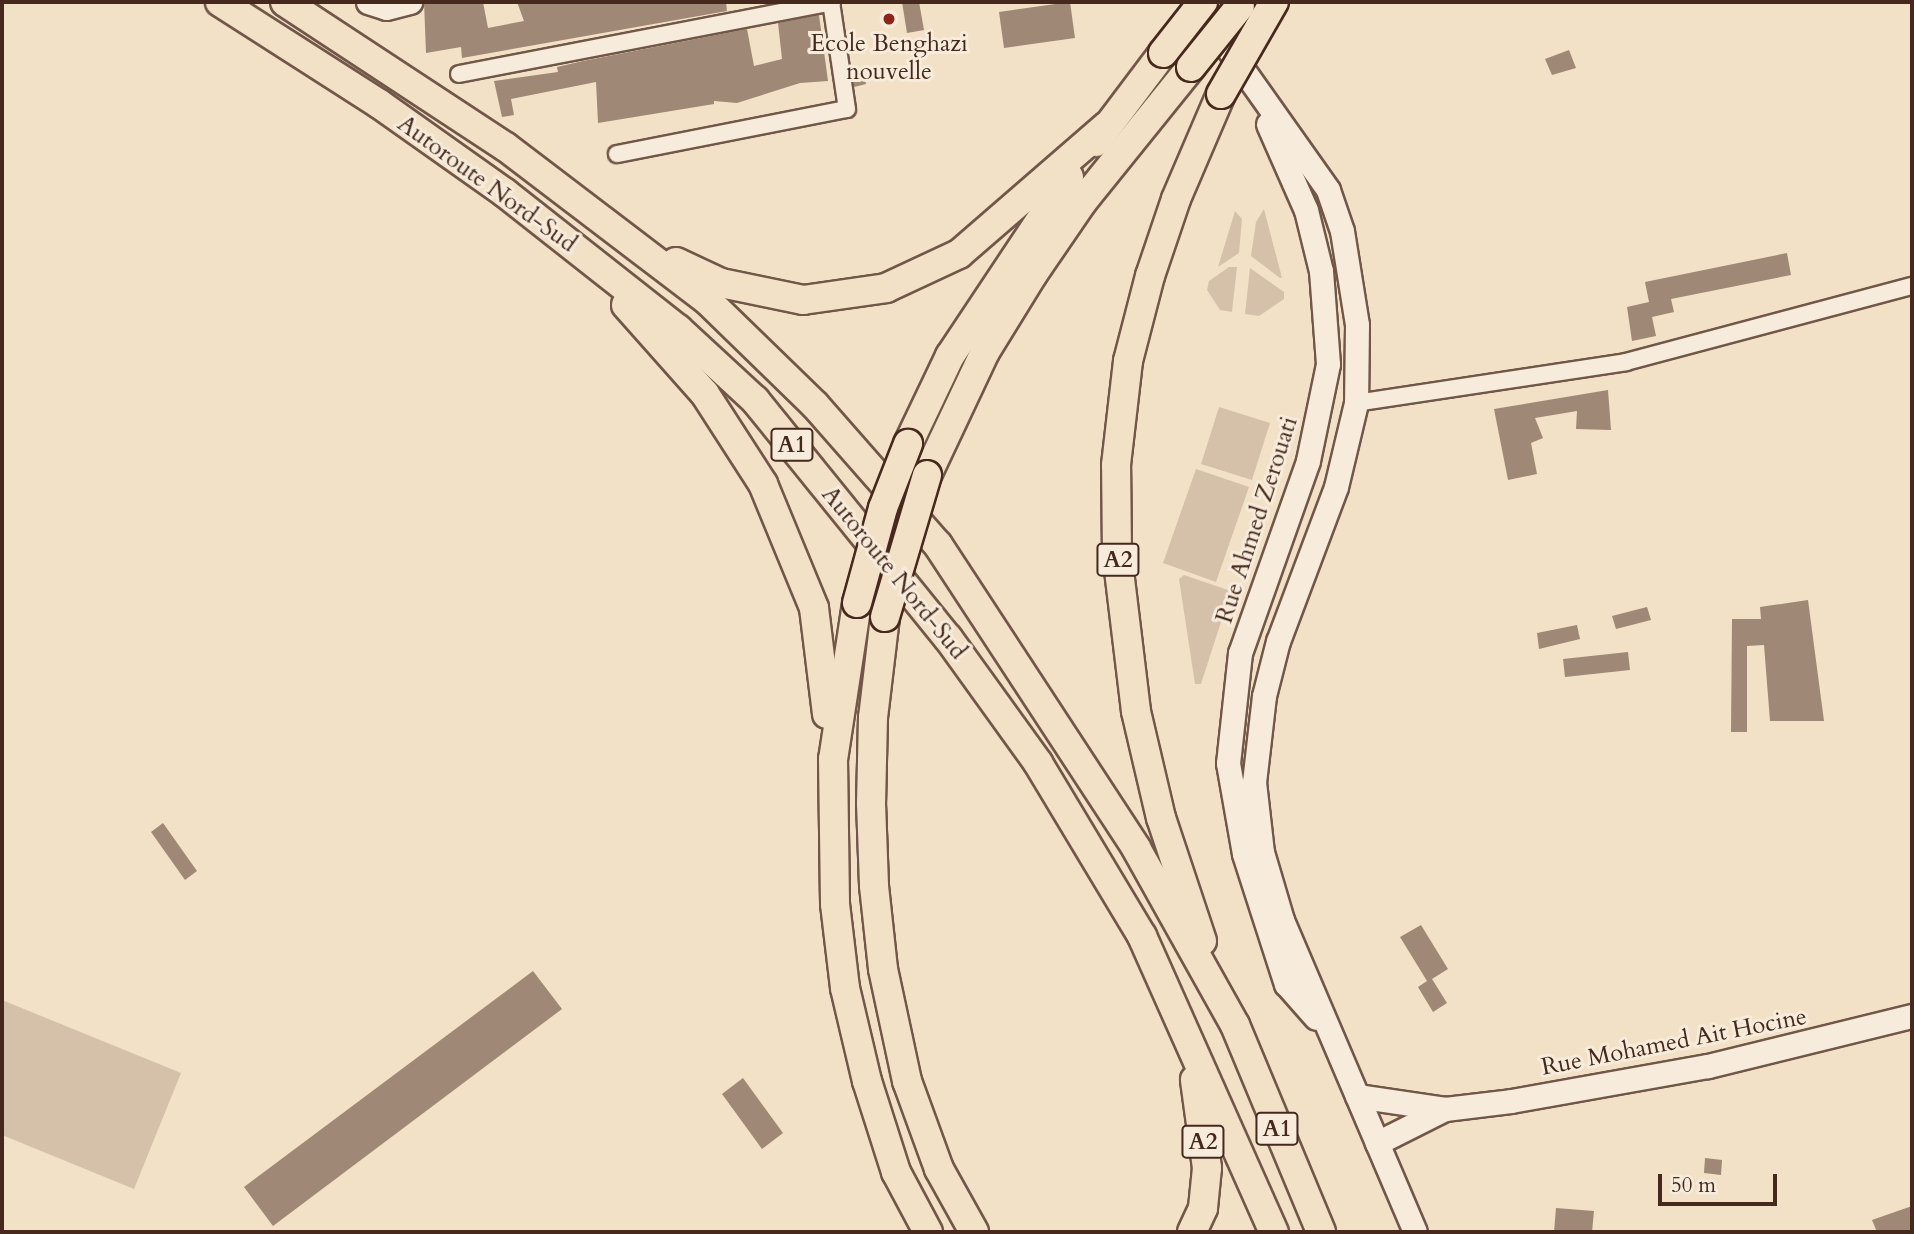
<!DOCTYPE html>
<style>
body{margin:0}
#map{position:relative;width:1914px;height:1234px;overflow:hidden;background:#f2e0c7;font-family:Cardo,serif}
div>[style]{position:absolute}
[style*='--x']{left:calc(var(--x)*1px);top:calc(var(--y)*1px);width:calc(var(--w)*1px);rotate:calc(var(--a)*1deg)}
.green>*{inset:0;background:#d5c1aa}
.building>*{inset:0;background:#9f8875}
.roads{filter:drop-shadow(2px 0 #715748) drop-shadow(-2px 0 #715748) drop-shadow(0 2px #715748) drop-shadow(0 -2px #715748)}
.street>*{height:16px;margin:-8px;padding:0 8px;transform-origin:8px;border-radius:8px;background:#f7ebdb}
.secondary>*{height:23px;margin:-11.5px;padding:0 11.5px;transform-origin:11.5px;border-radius:11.5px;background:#f7ebdb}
.highway>*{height:28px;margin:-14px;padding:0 14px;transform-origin:14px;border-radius:14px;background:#f2e0c7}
.bridges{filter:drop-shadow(2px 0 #46291d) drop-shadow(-2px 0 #46291d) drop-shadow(0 2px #46291d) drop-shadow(0 -2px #46291d)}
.highway-bridge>*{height:28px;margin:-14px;padding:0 14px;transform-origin:14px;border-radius:14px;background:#f2e0c7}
.dots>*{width:19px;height:19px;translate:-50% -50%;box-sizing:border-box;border:4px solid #f7ebdb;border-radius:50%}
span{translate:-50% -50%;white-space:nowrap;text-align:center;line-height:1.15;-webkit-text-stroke:6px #f7ebdb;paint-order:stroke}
.shield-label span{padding:2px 5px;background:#f7ebdb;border:2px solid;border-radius:5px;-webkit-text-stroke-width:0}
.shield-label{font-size:23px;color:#46291d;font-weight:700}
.poi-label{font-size:24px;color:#46291d}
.street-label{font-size:24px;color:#46291d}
.frame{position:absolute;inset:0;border:4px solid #46291d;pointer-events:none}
.scale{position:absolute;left:1658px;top:1174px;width:119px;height:32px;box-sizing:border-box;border:4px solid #46291d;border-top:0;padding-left:9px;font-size:21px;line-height:24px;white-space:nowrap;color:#46291d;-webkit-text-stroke:5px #f7ebdb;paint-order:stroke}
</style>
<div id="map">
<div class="green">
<i style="clip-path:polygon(1264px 209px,1282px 278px,1280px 278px,1251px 256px,1256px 222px)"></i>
<i style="clip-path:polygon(1235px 211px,1242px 219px,1239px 253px,1218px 267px)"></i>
<i style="clip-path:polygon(1229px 267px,1237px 267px,1232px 312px,1220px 310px,1207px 290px,1209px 281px)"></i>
<i style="clip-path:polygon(1250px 268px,1284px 292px,1284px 299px,1259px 316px,1245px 314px)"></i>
<i style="clip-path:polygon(1219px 407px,1270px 423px,1252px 480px,1201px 464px)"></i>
<i style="clip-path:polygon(1196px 469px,1249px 487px,1216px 582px,1163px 563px)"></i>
<i style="clip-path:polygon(1184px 575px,1231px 591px,1201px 684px,1195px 684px,1179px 579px)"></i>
<i style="clip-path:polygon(2px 1000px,181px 1073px,134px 1189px,2px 1135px)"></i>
</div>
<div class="building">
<i style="clip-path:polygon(424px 2px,483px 2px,488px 28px,524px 21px,517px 2px,726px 2px,727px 11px,462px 58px,461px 47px,426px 53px)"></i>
<i style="clip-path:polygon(902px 2px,919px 2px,924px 30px,907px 33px)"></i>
<i style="clip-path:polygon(1070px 2px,1075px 38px,1004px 48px,999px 12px)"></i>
<i style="clip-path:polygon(819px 15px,828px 81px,800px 83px,737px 103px,714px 101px,714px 104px,598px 123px,596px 82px,511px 99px,514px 115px,502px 117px,494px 81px,558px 72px,557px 67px,583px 61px,747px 29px,754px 66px,782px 59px,778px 23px)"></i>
<i style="clip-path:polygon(1569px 50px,1576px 68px,1552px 75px,1545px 59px)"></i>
<i style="clip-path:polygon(863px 68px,866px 84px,854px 87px,852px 71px)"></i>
<i style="clip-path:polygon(1787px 253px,1791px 275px,1671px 299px,1674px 312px,1652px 317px,1656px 336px,1632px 341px,1627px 307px,1649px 302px,1645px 282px)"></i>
<i style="clip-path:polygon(1608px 390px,1611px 430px,1576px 429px,1577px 411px,1535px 418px,1543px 438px,1531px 443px,1537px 474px,1508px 480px,1494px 409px)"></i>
<i style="clip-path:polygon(1808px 600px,1824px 721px,1770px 721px,1764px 645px,1747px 646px,1747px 732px,1731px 732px,1732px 619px,1761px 619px,1760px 607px)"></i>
<i style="clip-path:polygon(1647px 607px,1651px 620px,1616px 629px,1612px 616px)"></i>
<i style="clip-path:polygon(1577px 625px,1580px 639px,1539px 649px,1537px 633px)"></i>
<i style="clip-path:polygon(1628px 652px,1630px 670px,1565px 677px,1563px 659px)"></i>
<i style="clip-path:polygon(163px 823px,197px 871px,185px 880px,151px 832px)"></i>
<i style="clip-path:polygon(1421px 925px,1448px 969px,1432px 979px,1447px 1003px,1433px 1012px,1418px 987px,1427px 981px,1400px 937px)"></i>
<i style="clip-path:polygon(533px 971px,562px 1009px,273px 1226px,244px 1187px)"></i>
<i style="clip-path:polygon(743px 1078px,783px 1133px,762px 1149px,722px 1094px)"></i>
<i style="clip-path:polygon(1705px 1158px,1722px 1160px,1721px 1175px,1704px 1173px)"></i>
<i style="clip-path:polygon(1912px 1206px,1912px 1232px,1877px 1232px,1872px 1220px)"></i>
<i style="clip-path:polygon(1556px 1208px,1594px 1211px,1592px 1232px,1554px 1232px)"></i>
</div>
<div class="roads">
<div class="street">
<i style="--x:459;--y:74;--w:380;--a:-10.9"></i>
<i style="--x:617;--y:154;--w:234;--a:-11.1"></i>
<i style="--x:847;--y:109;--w:108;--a:-98.5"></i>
<i style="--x:1356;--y:403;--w:273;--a:-8.6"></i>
<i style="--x:1626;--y:362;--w:296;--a:-14.9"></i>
</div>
<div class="secondary">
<i style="--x:368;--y:2;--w:19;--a:18"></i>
<i style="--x:386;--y:8;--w:25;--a:-14"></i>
<i style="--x:1195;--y:2;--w:230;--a:54.7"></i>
<i style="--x:1328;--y:190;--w:43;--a:71.1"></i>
<i style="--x:1342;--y:231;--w:95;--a:80.9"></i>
<i style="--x:1357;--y:325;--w:78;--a:90.7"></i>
<i style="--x:1356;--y:403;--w:86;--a:103.4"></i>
<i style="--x:1336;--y:487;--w:165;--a:110.6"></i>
<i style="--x:1278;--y:641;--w:57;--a:104.3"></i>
<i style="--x:1264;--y:696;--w:87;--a:96.6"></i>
<i style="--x:1254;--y:782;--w:70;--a:83.5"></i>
<i style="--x:1262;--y:852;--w:71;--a:73.6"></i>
<i style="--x:1282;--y:920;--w:339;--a:66.9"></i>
<i style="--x:1268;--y:124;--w:94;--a:66.2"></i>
<i style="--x:1306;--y:210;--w:63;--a:76.2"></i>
<i style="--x:1321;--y:271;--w:93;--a:85.7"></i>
<i style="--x:1328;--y:364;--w:99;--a:101.7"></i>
<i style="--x:1308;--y:461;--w:204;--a:109.5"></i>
<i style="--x:1240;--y:653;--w:111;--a:96.2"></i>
<i style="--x:1228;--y:763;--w:92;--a:80"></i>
<i style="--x:1244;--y:854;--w:137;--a:72.1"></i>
<i style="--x:1286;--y:984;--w:45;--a:48.6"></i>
<i style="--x:1357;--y:1096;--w:89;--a:8.4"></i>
<i style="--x:1445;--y:1109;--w:66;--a:-6.9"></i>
<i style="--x:1511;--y:1101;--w:200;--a:-10.1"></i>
<i style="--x:1708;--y:1066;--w:210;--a:-13.8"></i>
<i style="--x:1377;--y:1143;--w:76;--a:-26.6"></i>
</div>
<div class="highway">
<i style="--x:220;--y:2;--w:188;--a:32.6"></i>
<i style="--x:378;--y:103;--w:156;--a:35.3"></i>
<i style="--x:505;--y:193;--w:220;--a:38.2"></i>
<i style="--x:678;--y:329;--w:105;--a:42.7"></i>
<i style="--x:755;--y:400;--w:306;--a:51"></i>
<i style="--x:948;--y:638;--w:154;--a:54.2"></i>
<i style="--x:1038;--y:763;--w:202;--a:59"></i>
<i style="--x:1142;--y:936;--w:324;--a:66"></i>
<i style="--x:285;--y:2;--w:264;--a:33.3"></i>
<i style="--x:506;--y:147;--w:254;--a:37.3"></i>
<i style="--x:708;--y:301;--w:149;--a:44.2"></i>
<i style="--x:815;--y:405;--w:186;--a:48.7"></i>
<i style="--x:938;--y:545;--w:362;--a:56.8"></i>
<i style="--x:1136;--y:848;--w:203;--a:60.8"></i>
<i style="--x:1235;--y:1025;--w:224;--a:67.4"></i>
<i style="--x:1096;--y:142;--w:111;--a:-53"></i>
<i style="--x:676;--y:262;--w:50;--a:25"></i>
<i style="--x:721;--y:283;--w:84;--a:11.7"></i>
<i style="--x:803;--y:300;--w:84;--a:-8.2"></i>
<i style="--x:886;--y:288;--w:81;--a:-25"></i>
<i style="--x:959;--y:254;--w:196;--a:-40.9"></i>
<i style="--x:626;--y:305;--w:119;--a:48.4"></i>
<i style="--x:705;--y:394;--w:107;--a:57.2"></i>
<i style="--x:763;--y:484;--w:134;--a:67.6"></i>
<i style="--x:814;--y:608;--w:107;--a:83"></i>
<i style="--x:908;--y:444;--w:98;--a:-64.5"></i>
<i style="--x:950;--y:356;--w:215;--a:-56.4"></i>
<i style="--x:927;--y:475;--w:136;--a:-64.8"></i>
<i style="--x:985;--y:352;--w:92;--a:-58.4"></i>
<i style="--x:1033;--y:274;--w:88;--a:-55.6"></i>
<i style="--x:1083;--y:201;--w:172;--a:-51.1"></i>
<i style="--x:857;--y:603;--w:158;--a:98.7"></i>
<i style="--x:833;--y:759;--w:145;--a:89.2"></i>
<i style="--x:835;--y:904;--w:85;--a:83.2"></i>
<i style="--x:845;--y:988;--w:96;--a:76.7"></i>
<i style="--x:867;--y:1081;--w:96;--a:72.3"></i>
<i style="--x:896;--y:1172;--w:68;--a:61.9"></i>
<i style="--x:885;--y:617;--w:101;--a:96.8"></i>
<i style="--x:873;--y:717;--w:86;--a:91.3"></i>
<i style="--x:871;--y:803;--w:83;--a:87.9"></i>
<i style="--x:874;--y:886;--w:83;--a:83.8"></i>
<i style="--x:883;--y:969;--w:115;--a:77.9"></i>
<i style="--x:907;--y:1081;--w:94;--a:70"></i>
<i style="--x:939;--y:1169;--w:72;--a:60.9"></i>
<i style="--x:1202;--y:941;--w:130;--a:-108.4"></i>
<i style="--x:1161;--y:818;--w:110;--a:-103.2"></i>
<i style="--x:1136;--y:711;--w:158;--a:-96.9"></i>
<i style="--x:1117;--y:554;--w:89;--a:-90.6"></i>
<i style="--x:1116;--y:465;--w:105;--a:-83.4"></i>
<i style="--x:1128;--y:361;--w:88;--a:-75.5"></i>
<i style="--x:1150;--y:276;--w:81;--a:-71.3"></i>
<i style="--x:1176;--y:199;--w:114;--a:-66.8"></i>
<i style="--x:1192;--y:1232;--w:26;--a:-65"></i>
<i style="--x:1203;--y:1208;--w:40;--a:-84.3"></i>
<i style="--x:1207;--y:1168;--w:89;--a:-97.8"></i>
</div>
</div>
<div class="bridges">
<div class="highway-bridge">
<i style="--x:1163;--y:53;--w:65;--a:-51.9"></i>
<i style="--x:1191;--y:67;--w:78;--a:-51.2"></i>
<i style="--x:1221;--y:94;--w:106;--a:-60.1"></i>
<i style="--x:857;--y:603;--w:98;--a:-74.7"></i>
<i style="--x:883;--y:508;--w:69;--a:-68.7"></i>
<i style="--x:885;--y:617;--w:148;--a:-73.5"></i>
</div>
</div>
<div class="dots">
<i style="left:889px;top:19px;background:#8f2418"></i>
</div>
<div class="shield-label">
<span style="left:792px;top:445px">A1</span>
<span style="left:1118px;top:560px">A2</span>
<span style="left:1277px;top:1129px">A1</span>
<span style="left:1203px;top:1142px">A2</span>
</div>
<div class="poi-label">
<span style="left:889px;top:58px">Ecole Benghazi<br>nouvelle</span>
</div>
<div class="street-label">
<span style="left:487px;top:184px;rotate:36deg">Autoroute Nord-Sud</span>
<span style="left:1257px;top:520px;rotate:-72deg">Rue Ahmed Zerouati</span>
<span style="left:894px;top:573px;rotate:51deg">Autoroute Nord-Sud</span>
<span style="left:1674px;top:1042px;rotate:-11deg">Rue Mohamed Ait Hocine</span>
</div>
<div class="frame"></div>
<div class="scale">50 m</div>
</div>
